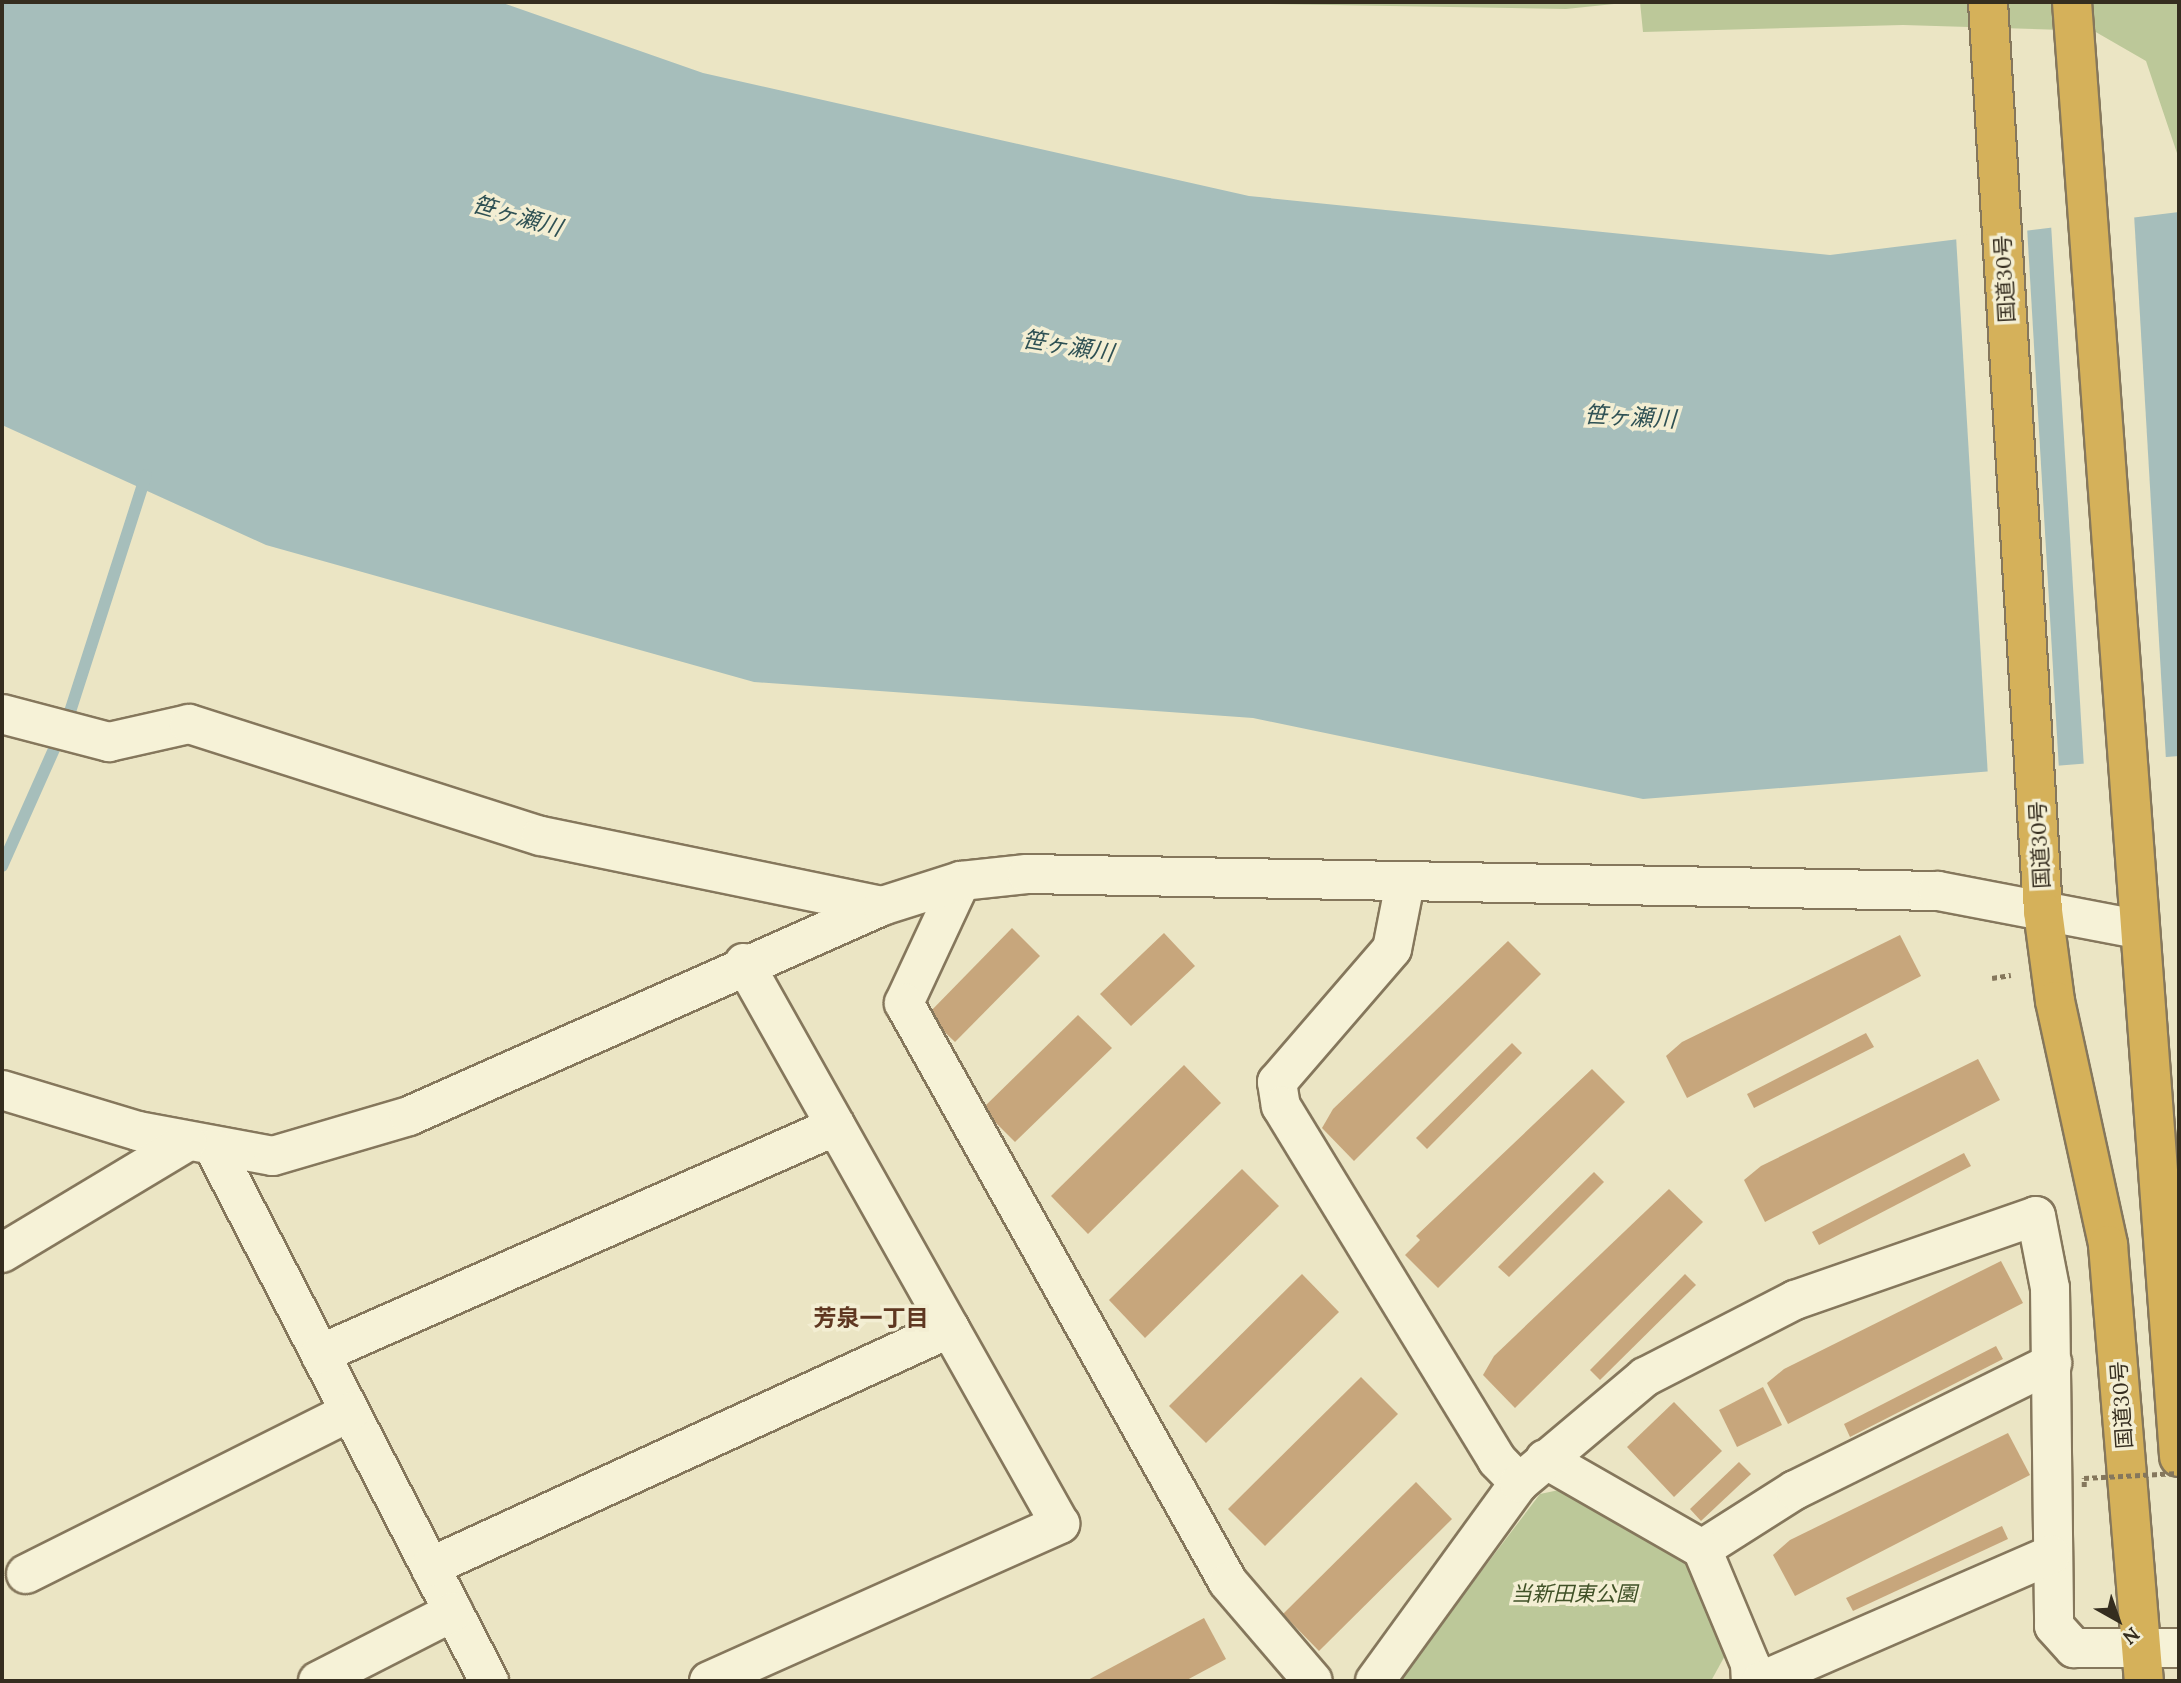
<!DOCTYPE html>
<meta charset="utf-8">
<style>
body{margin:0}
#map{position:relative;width:2181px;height:1683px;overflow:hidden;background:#ebe5c4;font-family:Lora,"Noto Sans JP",serif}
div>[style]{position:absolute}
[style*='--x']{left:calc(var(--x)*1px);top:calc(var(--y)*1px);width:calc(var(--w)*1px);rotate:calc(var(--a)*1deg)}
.green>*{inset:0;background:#bcc899}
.water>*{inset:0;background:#a6bebb}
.pier>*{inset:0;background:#ebe5c4}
.stream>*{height:12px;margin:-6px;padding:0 6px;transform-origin:6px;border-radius:6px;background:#a6bebb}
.building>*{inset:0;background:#c7a67c}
.path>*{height:4.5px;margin-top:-2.25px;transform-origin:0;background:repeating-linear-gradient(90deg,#85775c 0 5px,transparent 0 8.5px)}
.roads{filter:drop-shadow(2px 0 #85775c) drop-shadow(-2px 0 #85775c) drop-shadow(0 2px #85775c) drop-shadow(0 -2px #85775c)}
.minor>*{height:38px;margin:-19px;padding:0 19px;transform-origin:19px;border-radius:19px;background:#f6f2d7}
.highway>*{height:38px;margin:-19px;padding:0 19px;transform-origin:19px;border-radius:19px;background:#d5b15a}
.path-bridge>*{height:4.5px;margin-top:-2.25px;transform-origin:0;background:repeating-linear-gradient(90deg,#85775c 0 5px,transparent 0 8.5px)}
span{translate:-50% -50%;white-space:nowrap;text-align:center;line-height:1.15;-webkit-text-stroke:7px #f3eed3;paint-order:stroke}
.street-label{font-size:21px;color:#352d1f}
.park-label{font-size:21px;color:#405127;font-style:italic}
.water-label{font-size:23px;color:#2f5154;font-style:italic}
.neighbourhood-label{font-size:23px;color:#5f3721;font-weight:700}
.frame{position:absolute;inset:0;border:4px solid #352d1f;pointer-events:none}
.north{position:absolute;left:2083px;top:1585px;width:70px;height:70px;-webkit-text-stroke:5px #f3eed3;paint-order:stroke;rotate:140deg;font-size:19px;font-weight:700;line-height:28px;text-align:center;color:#352d1f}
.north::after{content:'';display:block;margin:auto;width:24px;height:32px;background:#352d1f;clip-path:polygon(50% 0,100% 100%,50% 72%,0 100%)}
</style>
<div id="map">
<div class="green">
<i style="clip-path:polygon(1159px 2px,1633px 2px,1566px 9px)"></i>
<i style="clip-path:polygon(1640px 2px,2179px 2px,2179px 159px,2146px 61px,2094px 31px,1903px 25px,1643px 32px)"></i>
<i style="clip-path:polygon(1559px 1490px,1639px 1528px,1686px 1564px,1711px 1592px,1727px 1652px,1711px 1681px,1398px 1681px,1540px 1494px)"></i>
</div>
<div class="water">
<i style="clip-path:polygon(2px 2px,500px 2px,703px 73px,1249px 196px,1830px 255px,2179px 212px,2179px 756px,1643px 799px,1253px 718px,754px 682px,266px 545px,2px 425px)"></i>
</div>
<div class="pier">
<i style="clip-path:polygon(2134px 214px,2166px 760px,2084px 768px,2051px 224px)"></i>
<i style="clip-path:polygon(2027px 227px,2059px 770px,1988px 777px,1956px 236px)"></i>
</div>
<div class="stream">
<i style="--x:2;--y:866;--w:162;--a:-66"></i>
<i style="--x:68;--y:718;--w:255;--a:-72.2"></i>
</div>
<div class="building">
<i style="clip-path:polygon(1012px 928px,1040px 956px,955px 1042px,927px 1015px)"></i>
<i style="clip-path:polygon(1164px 933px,1195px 966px,1131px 1026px,1100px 994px)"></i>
<i style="clip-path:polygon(1900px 935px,1921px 976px,1687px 1098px,1666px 1056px,1682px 1042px)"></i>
<i style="clip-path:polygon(1508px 941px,1541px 974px,1354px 1161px,1322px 1128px,1333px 1109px)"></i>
<i style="clip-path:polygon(1078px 1015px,1112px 1048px,1015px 1142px,982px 1109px)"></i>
<i style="clip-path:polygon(1866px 1033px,1874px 1047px,1754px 1108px,1747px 1094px)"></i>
<i style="clip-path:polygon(1512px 1043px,1522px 1053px,1427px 1149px,1416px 1138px)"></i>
<i style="clip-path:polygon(1978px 1059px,2000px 1100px,1765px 1222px,1744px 1180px,1761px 1166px)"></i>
<i style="clip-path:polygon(1184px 1065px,1221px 1103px,1088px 1234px,1051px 1196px)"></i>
<i style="clip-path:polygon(1592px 1069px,1625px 1102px,1438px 1288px,1405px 1255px,1420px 1240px,1416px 1236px)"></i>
<i style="clip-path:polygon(1964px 1153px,1971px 1166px,1819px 1245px,1812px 1232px)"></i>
<i style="clip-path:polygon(1242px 1169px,1279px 1206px,1145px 1338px,1109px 1300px)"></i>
<i style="clip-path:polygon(1594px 1172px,1604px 1182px,1509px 1277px,1498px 1267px)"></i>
<i style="clip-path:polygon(1669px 1189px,1703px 1222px,1515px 1408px,1483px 1375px,1494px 1356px)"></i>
<i style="clip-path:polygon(2001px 1261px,2023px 1303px,1788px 1424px,1767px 1383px,1784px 1369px)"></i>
<i style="clip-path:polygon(1302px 1274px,1339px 1312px,1206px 1443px,1169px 1406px)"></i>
<i style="clip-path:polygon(1685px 1274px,1696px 1285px,1600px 1380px,1590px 1370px)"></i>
<i style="clip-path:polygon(1996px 1346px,2003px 1359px,1850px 1437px,1844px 1424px)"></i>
<i style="clip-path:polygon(1361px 1377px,1398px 1414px,1265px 1546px,1228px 1509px)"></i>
<i style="clip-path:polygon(1763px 1387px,1782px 1425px,1737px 1447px,1719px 1410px)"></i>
<i style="clip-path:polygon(1674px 1402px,1722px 1451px,1674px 1497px,1627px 1447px)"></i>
<i style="clip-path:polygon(2008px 1433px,2030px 1475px,1795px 1596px,1773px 1555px,1790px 1540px)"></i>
<i style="clip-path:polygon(1739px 1462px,1751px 1474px,1701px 1521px,1690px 1509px)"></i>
<i style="clip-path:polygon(1416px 1482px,1452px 1519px,1319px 1651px,1283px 1614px)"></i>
<i style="clip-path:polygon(2002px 1526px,2008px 1539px,1853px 1611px,1846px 1598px)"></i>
<i style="clip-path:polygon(1204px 1618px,1226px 1659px,1185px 1681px,1086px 1681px)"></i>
</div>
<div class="path">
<i style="--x:1992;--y:978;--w:19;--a:-9"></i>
</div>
<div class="roads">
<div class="minor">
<i style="--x:2;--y:714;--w:111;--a:14.7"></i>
<i style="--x:109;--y:742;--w:82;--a:-12.7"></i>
<i style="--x:189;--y:724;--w:369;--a:17.7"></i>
<i style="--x:541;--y:836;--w:348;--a:11.6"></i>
<i style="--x:961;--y:881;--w:135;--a:115"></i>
<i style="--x:904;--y:1003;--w:663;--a:60.77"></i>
<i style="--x:1228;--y:1582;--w:130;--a:49.4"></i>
<i style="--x:1405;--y:883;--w:67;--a:101.1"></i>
<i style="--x:1392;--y:949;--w:176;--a:130.8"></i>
<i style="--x:1277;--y:1082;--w:24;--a:81"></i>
<i style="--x:1281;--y:1106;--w:415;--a:58.6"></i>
<i style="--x:1497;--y:1460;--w:32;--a:46"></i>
<i style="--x:2;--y:1090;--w:142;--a:16.8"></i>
<i style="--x:138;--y:1131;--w:137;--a:10.5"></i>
<i style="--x:273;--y:1156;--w:142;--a:-16.4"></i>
<i style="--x:409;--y:1116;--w:518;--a:-23.94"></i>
<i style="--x:882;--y:906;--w:83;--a:-17.6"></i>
<i style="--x:961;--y:881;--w:66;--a:-6.1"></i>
<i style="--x:1027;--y:874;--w:911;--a:1.07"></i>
<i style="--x:1938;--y:891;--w:203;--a:10.8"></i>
<i style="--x:214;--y:1148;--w:600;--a:62.71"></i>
<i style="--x:2;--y:1253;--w:216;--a:-31"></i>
<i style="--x:320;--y:1354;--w:564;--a:-23.84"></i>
<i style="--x:1545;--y:1459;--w:181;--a:29.8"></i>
<i style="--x:1702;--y:1549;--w:110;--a:-32.4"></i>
<i style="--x:1795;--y:1490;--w:287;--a:-26.3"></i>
<i style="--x:1702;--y:1549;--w:125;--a:67.3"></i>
<i style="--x:1750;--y:1664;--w:17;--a:87"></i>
<i style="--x:430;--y:1567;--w:572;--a:-24.68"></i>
<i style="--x:26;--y:1574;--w:362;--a:-26.6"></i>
<i style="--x:318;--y:1681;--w:152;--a:-27.1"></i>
<i style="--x:709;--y:1681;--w:385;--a:-24.1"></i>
<i style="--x:1060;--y:1524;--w:644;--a:-119.39"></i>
<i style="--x:1375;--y:1681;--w:245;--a:-54"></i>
<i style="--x:1519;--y:1483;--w:165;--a:-40.1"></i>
<i style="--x:1645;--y:1377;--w:169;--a:-27.2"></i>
<i style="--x:1795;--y:1300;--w:255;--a:-19.2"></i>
<i style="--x:2036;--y:1216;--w:73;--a:79"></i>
<i style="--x:2050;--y:1288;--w:338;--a:89.3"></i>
<i style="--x:2054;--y:1626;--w:30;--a:48"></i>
<i style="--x:2074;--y:1648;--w:105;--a:0"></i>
<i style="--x:1761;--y:1681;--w:316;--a:-23.5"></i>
</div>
<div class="highway">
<i style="--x:1988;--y:2;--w:911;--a:86.54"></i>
<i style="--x:2043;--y:911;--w:91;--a:82.4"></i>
<i style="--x:2055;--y:1001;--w:250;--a:77.7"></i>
<i style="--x:2108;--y:1245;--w:437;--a:85.3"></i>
<i style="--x:2072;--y:2;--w:1459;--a:85.79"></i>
</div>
</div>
<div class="path-bridge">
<i style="--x:2084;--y:1487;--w:9;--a:-90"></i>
<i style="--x:2084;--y:1478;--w:95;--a:-3"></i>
</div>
<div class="street-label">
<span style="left:2005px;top:279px;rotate:-93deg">国道30号</span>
<span style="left:2040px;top:845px;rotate:-93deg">国道30号</span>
<span style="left:2122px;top:1405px;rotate:-94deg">国道30号</span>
</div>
<div class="park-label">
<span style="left:1574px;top:1594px">当新田東公園</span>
</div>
<div class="water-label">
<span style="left:517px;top:216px;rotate:16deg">笹ヶ瀬川</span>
<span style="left:1068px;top:346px;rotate:9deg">笹ヶ瀬川</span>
<span style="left:1630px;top:417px;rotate:3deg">笹ヶ瀬川</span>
</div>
<div class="neighbourhood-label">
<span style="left:871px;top:1318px">芳泉一丁目</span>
</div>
<div class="frame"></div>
<div class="north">N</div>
</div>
